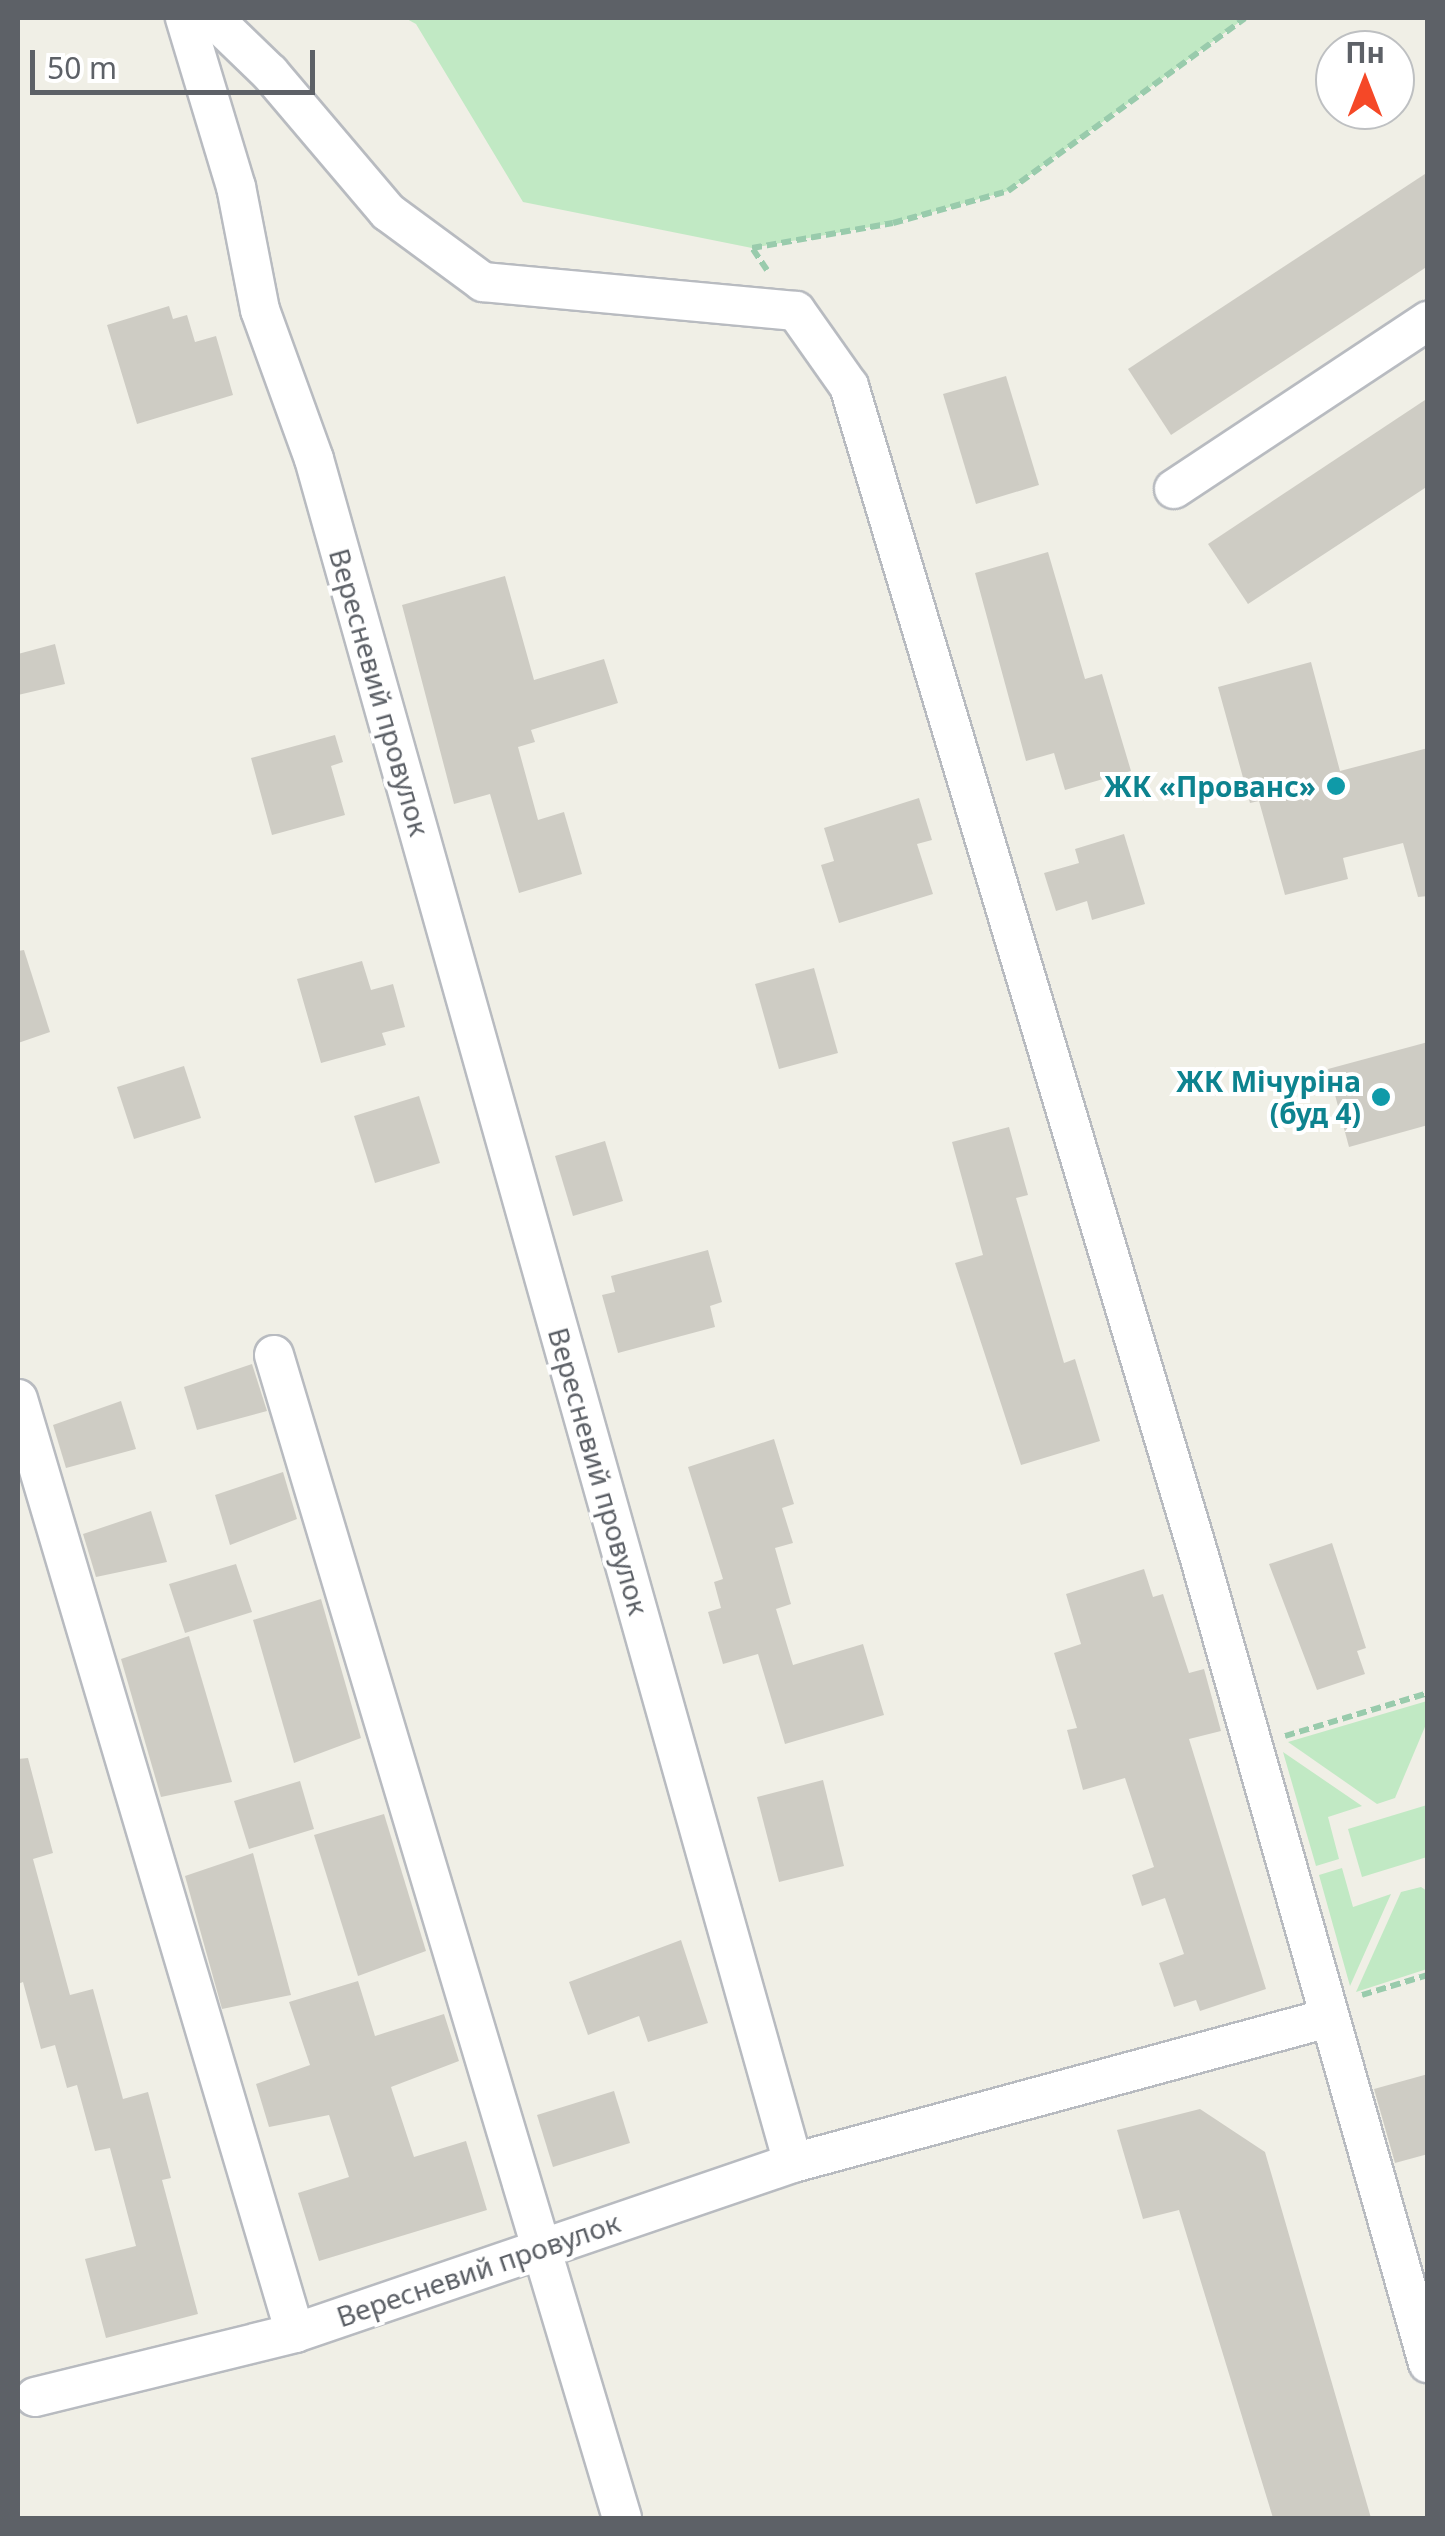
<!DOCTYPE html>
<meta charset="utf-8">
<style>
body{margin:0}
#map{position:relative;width:1445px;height:2536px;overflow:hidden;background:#f0efe6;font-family:"Noto Sans",sans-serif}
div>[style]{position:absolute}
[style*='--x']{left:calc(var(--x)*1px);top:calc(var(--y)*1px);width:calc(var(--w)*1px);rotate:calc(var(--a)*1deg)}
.green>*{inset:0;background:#c1e9c4}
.building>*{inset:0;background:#ceccc4}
.path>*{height:6px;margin-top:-3px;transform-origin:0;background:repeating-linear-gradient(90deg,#99cbac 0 10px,transparent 0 15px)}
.roads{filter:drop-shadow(2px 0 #b8bbc0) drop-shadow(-2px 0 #b8bbc0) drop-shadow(0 2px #b8bbc0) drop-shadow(0 -2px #b8bbc0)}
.minor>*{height:38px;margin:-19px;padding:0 19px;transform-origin:19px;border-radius:19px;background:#fff}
.dots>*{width:28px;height:28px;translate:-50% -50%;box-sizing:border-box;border:5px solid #fff;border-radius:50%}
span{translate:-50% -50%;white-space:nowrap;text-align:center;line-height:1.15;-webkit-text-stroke:8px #fff;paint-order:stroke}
.street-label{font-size:28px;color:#5d6167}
.culture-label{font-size:28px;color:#0d838f;font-weight:700}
.right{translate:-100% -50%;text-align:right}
.frame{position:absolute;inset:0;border:20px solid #5d6167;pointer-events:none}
.north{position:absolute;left:1315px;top:30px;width:100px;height:100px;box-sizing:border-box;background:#fff;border:2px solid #bec0c2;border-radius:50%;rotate:0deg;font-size:28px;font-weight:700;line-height:40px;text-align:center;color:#5d6167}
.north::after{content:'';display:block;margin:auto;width:35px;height:45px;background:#f54827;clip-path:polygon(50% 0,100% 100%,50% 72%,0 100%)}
.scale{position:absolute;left:30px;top:50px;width:285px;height:45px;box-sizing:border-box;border:5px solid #5d6167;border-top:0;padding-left:12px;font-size:30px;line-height:35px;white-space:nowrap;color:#5d6167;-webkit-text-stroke:8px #fff;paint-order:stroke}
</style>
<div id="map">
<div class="green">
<i style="clip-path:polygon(405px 18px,1245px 18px,1008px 191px,893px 223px,752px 248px,523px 202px,416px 24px)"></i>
<i style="clip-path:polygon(1427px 1701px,1427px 1722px,1395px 1798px,1377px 1804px,1288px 1742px)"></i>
<i style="clip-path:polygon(1283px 1752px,1362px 1806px,1328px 1817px,1339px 1859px,1316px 1866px)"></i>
<i style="clip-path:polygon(1427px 1805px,1427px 1857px,1362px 1877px,1348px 1829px)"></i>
<i style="clip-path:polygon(1342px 1868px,1353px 1907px,1391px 1894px,1350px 1986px,1319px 1875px)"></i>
<i style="clip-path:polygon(1421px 1887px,1427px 1891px,1427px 1969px,1356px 1992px,1401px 1892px)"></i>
</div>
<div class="building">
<i style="clip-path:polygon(1428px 172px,1428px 266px,1171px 435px,1128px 369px)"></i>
<i style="clip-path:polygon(169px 306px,173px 319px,187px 315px,195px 342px,216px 336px,233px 395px,137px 424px,107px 325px)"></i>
<i style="clip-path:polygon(1006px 376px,1039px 485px,976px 504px,943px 394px)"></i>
<i style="clip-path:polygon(1428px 398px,1428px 486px,1248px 604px,1208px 544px)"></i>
<i style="clip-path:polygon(1048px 552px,1085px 679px,1102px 674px,1131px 771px,1065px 790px,1054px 753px,1026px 761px,975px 573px)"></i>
<i style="clip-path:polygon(505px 576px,534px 680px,604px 659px,618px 703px,531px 730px,535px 742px,518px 747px,538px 820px,564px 812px,582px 874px,519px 893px,490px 794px,454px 804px,402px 605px)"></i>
<i style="clip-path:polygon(55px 644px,65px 684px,18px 695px,18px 654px)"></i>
<i style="clip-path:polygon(1311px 662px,1340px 771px,1428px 748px,1428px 896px,1418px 897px,1403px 843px,1343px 858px,1348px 879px,1285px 895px,1259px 801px,1250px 803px,1218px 687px)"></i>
<i style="clip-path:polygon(335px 735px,343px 762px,331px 766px,345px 815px,272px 835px,251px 758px)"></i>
<i style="clip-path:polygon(919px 798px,932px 840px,917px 844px,933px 894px,839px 923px,821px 865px,834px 861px,824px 828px)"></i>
<i style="clip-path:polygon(1124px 834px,1145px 904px,1092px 920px,1087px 901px,1056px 911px,1044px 873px,1079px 863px,1075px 849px)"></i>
<i style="clip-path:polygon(24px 950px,50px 1032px,18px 1043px,18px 951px)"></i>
<i style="clip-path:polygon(362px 961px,371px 990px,393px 984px,405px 1027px,382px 1033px,386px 1045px,321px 1063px,297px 979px)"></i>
<i style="clip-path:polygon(814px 968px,838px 1053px,779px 1069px,755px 984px)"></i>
<i style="clip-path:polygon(1428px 1042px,1428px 1125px,1349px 1147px,1328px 1069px)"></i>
<i style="clip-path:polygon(184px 1066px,201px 1118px,134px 1139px,117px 1087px)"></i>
<i style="clip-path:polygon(419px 1096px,440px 1163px,375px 1183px,354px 1116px)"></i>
<i style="clip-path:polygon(1009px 1127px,1028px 1195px,1016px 1198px,1064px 1363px,1075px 1359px,1100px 1441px,1021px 1465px,955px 1263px,983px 1255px,952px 1142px)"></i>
<i style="clip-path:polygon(605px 1141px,623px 1201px,573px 1216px,555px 1156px)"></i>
<i style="clip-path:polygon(708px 1250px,722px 1302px,710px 1306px,715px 1327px,618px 1353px,602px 1295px,615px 1292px,611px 1276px)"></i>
<i style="clip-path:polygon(252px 1364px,267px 1411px,197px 1430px,184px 1387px)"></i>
<i style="clip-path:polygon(121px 1401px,136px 1449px,66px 1468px,53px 1425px)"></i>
<i style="clip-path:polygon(774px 1439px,794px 1504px,782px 1508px,793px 1543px,775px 1548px,791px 1604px,776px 1609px,793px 1665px,863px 1644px,884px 1715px,785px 1744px,758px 1654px,723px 1664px,708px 1612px,721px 1608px,714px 1582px,723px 1579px,688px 1467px)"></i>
<i style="clip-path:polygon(283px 1472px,297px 1519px,230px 1545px,215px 1495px)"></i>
<i style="clip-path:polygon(151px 1511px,167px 1562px,96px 1577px,83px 1534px)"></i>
<i style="clip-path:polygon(1332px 1543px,1366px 1648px,1357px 1651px,1365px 1674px,1317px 1690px,1269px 1564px)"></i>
<i style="clip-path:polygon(236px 1564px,252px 1612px,185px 1633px,169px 1584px)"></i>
<i style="clip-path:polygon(1144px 1569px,1153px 1597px,1163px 1594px,1189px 1673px,1204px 1669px,1221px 1731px,1189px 1739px,1266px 1989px,1200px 2011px,1196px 2000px,1174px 2007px,1159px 1963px,1184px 1954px,1165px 1898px,1142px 1906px,1132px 1875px,1154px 1867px,1125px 1778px,1083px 1790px,1067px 1730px,1077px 1728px,1054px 1653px,1081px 1644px,1066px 1594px)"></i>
<i style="clip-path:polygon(321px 1599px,361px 1738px,294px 1763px,253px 1620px)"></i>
<i style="clip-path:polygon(189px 1636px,232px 1782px,161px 1797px,121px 1659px)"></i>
<i style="clip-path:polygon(28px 1758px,53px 1853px,33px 1859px,70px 1995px,93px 1989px,123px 2099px,148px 2092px,171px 2178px,162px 2180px,198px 2314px,106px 2338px,85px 2259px,136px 2246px,110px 2148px,95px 2151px,77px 2085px,67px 2088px,55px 2045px,41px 2049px,23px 1982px,18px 1984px,18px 1759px)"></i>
<i style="clip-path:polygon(823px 1780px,844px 1866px,779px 1882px,757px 1797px)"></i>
<i style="clip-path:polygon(300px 1781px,314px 1829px,249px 1849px,234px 1801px)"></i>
<i style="clip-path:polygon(384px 1814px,426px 1951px,358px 1976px,314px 1835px)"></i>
<i style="clip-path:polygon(253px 1853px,291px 1995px,222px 2009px,185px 1876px)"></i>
<i style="clip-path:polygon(681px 1940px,708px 2023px,648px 2042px,639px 2016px,588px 2035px,569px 1982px)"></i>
<i style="clip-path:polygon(358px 1981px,375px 2036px,444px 2014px,459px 2061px,391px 2087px,414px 2157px,466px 2141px,487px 2210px,319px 2261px,298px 2193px,349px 2177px,329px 2115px,269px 2127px,256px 2084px,310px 2065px,289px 2002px)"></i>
<i style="clip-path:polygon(1428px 2074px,1428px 2154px,1395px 2163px,1374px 2089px)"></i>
<i style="clip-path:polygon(614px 2091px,630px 2143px,553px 2167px,537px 2115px)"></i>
<i style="clip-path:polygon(1200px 2109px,1265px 2152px,1371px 2518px,1273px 2518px,1179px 2210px,1143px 2219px,1117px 2130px)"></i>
</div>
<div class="path">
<i style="--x:767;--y:270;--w:27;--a:-124"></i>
<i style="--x:752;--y:248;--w:143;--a:-10.1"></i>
<i style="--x:893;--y:223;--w:119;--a:-15.5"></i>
<i style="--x:1008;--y:191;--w:293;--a:-36.1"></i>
<i style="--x:1285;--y:1736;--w:149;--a:-16.7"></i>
<i style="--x:1362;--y:1995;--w:69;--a:-16.9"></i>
</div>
<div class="roads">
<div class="minor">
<i style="--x:213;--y:18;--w:79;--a:44"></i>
<i style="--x:270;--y:73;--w:182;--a:49.7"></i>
<i style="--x:388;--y:212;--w:118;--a:36.4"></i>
<i style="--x:483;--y:282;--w:314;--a:5.3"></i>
<i style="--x:796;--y:311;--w:92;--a:54.8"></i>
<i style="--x:849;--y:386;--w:1224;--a:73.34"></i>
<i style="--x:1200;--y:1559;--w:836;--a:74.17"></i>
<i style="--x:1174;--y:489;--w:305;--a:-33.5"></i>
<i style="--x:274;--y:1355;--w:1214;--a:73.34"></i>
<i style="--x:18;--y:1399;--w:974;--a:73.48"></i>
<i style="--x:793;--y:2163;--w:554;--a:-15.16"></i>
<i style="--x:35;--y:2397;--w:268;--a:-13.8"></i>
<i style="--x:295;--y:2333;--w:526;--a:-18.85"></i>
<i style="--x:793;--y:2163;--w:1770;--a:-105.7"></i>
<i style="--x:314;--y:459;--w:158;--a:-109.9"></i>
<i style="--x:260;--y:310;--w:125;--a:-101"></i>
<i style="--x:236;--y:187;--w:177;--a:-106.8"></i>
</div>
</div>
<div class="dots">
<i style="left:1336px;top:786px;background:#0f9aa8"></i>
<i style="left:1381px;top:1097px;background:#0f9aa8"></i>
</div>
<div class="street-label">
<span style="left:380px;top:692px;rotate:74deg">Вересневий провулок</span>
<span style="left:599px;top:1471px;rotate:74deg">Вересневий провулок</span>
<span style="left:478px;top:2269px;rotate:-19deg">Вересневий провулок</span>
</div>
<div class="culture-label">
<span class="right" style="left:1316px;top:786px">ЖК «Прованс»</span>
<span class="right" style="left:1361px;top:1097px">ЖК Мічуріна<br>(буд 4)</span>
</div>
<div class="frame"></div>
<div class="north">Пн</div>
<div class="scale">50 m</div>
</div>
